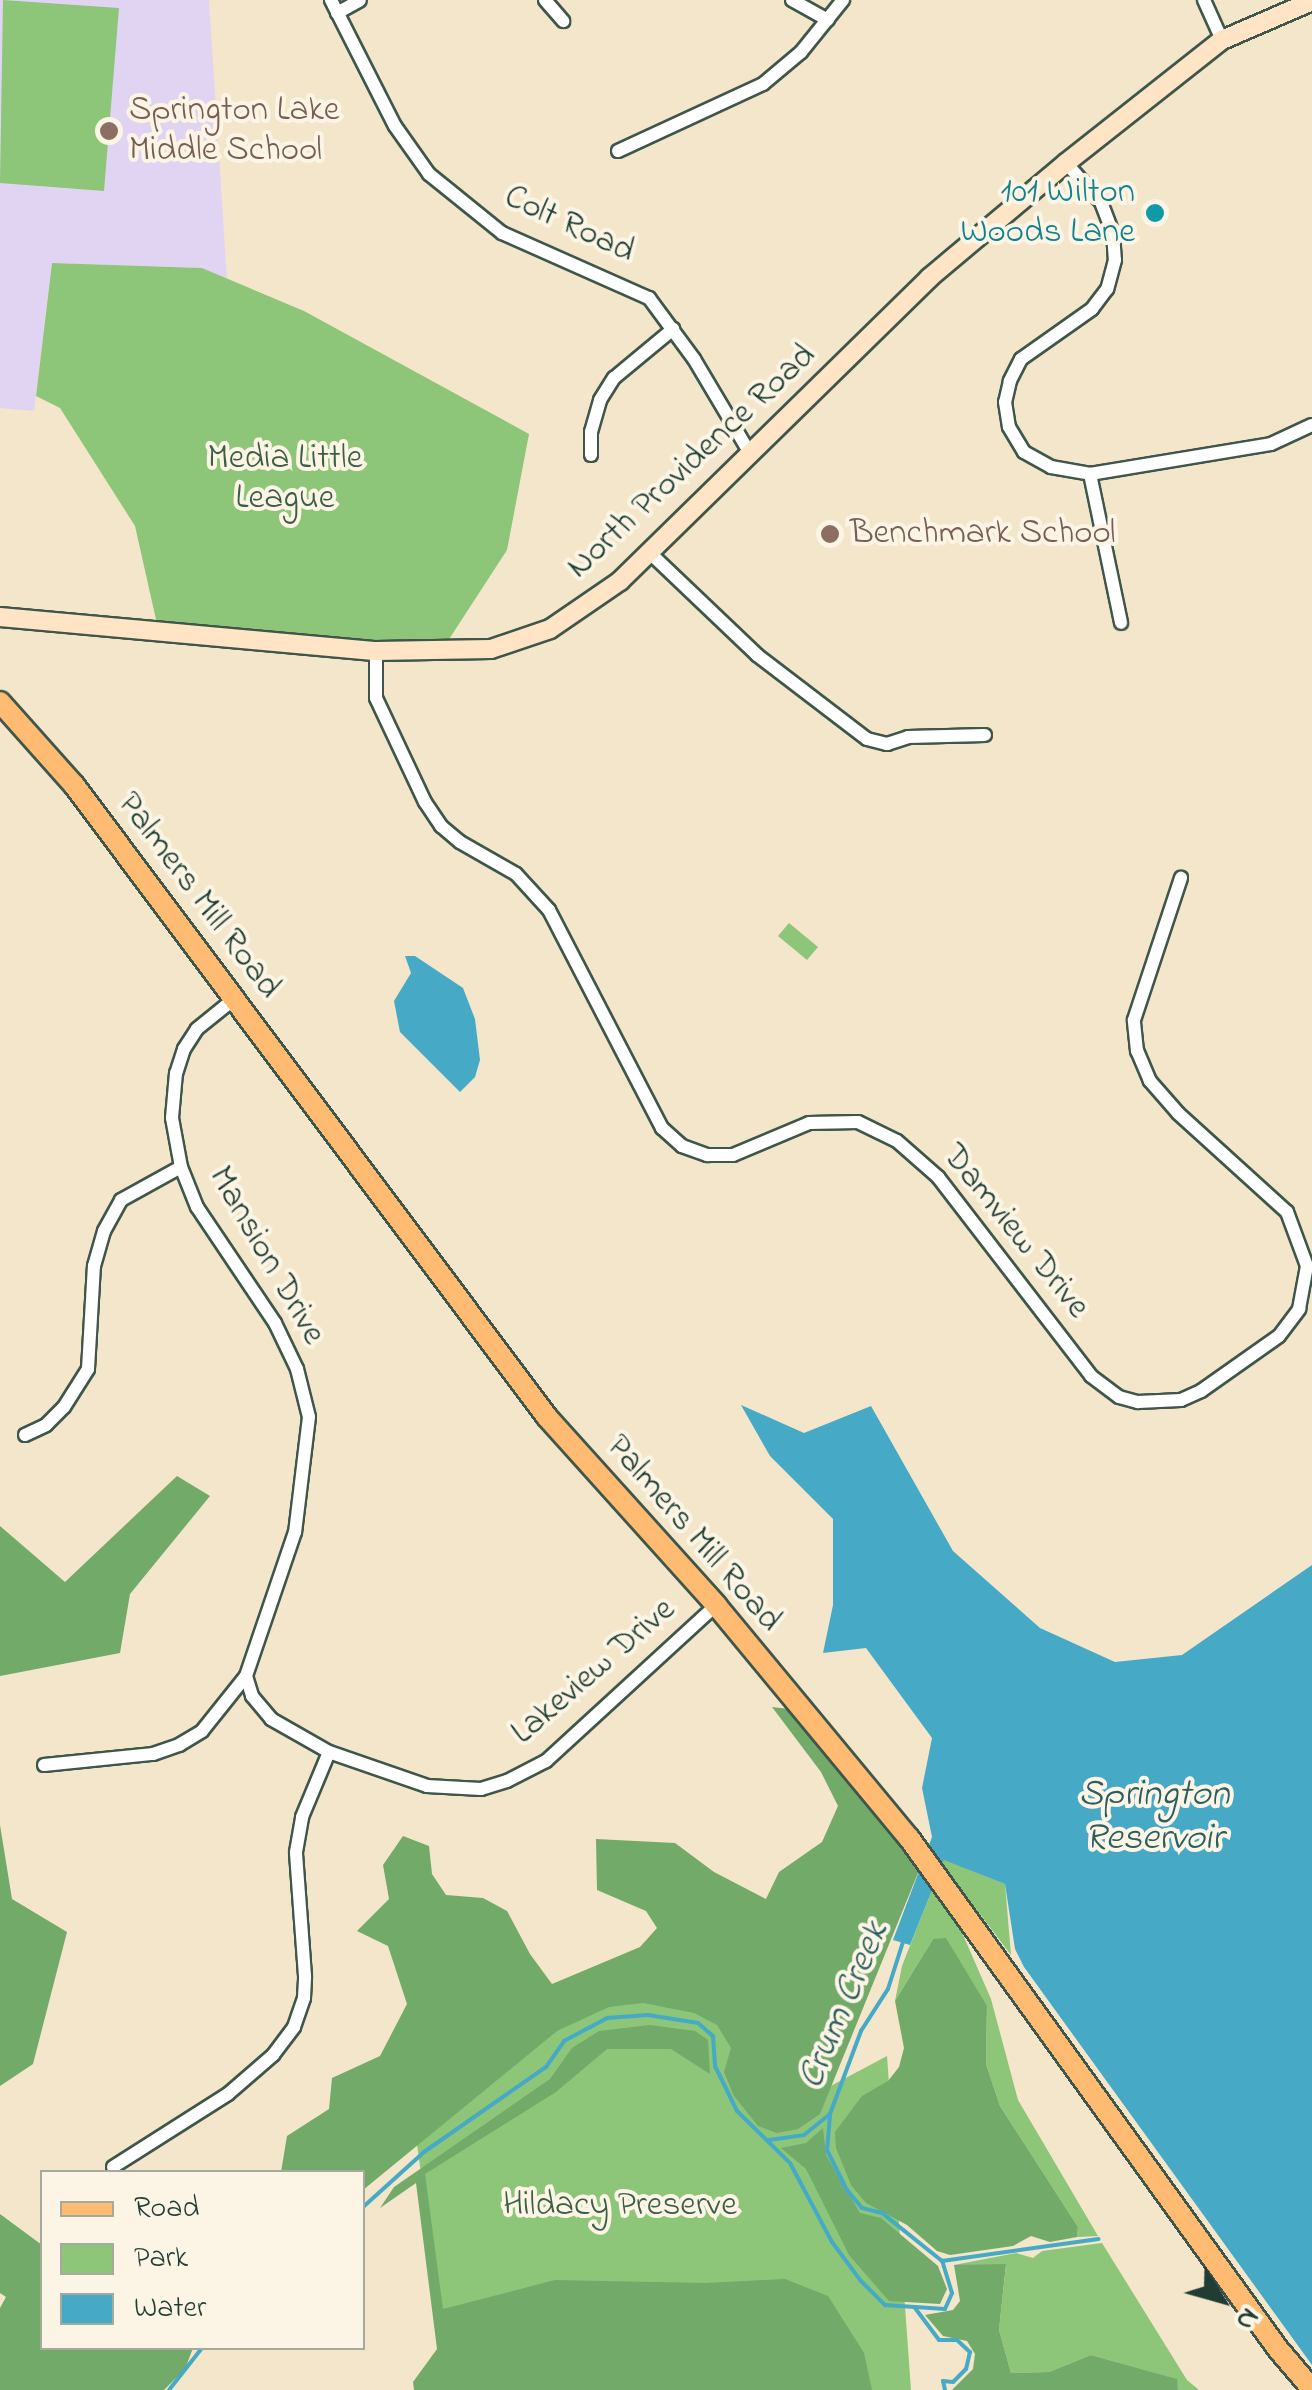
<!DOCTYPE html>
<style>
body{margin:0}
#map{position:relative;width:1312px;height:2390px;overflow:hidden;background:#f3e6ca;font-family:"Indie Flower",sans-serif}
div>[style]{position:absolute}
[style*='--x']{left:calc(var(--x)*1px);top:calc(var(--y)*1px);width:calc(var(--w)*1px);rotate:calc(var(--a)*1deg)}
.built>*{inset:0;background:#e1d4f3}
.green>*{inset:0;background:#8dc579}
.forest>*{inset:0;background:#72aa69}
.water>*{inset:0;background:#46aac6}
.stream>*{height:4px;margin:-2px;padding:0 2px;transform-origin:2px;border-radius:2px;background:#46aac6}
.roads{filter:drop-shadow(2px 0 #3f564a) drop-shadow(-2px 0 #3f564a) drop-shadow(0 2px #3f564a) drop-shadow(0 -2px #3f564a)}
.street>*{height:12px;margin:-6px;padding:0 6px;transform-origin:6px;border-radius:6px;background:#fff}
.secondary>*{height:18px;margin:-9px;padding:0 9px;transform-origin:9px;border-radius:9px;background:#ffe4c6}
.primary>*{height:20px;margin:-10px;padding:0 10px;transform-origin:10px;border-radius:10px;background:#ffbb71}
.dots>*{width:28px;height:28px;translate:-50% -50%;box-sizing:border-box;border:5px solid #fcf5e5;border-radius:50%}
span{translate:-50% -50%;white-space:nowrap;text-align:center;line-height:1.15;-webkit-text-stroke:8px #fcf5e5;paint-order:stroke}
.education-label{font-size:35px;color:#785e54}
.left{translate:0 -50%;text-align:left}
.culture-label{font-size:35px;color:#0d838f}
.right{translate:-100% -50%;text-align:right}
.street-label{font-size:35px;color:#1f3d34}
.park-label{font-size:35px;color:#3a5f45}
.water-label{font-size:38px;color:#2b5e60;font-style:italic}
.legend{position:absolute;left:40px;top:2170px;width:325px;height:180px;box-sizing:border-box;background:#fcf5e5;border:2px solid #a4ab9e;margin:0;padding:12px 18px;list-style:none;font-size:30px;color:#1f3d34}
.legend li{display:flex;align-items:center;gap:20px;height:50px}
.legend b{width:50px;border:2px solid #a4ab9e}
.north{position:absolute;left:1172px;top:2250px;width:100px;height:100px;-webkit-text-stroke:8px #fcf5e5;paint-order:stroke;rotate:127deg;font-size:28px;font-weight:700;line-height:40px;text-align:center;color:#1f3d34}
.north::after{content:'';display:block;margin:auto;width:35px;height:45px;background:#1f3d34;clip-path:polygon(50% 0,100% 100%,50% 72%,0 100%)}
</style>
<div id="map">
<div class="built">
<i style="clip-path:polygon(0 0,209px 0,227px 279px,202px 268px,52px 263px,34px 411px,0 408px)"></i>
</div>
<div class="green">
<i style="clip-path:polygon(3px 0,119px 8px,104px 191px,0 183px)"></i>
<i style="clip-path:polygon(52px 263px,202px 268px,304px 311px,529px 434px,507px 550px,442px 650px,157px 624px,135px 526px,60px 408px,36px 396px)"></i>
<i style="clip-path:polygon(789px 923px,818px 947px,807px 960px,778px 936px)"></i>
<i style="clip-path:polygon(944px 1859px,1005px 1884px,1011px 1955px,942px 1864px)"></i>
<i style="clip-path:polygon(933px 1887px,953px 1912px,991px 1999px,1018px 2100px,1098px 2236px,1077px 2237px,1078px 2227px,1000px 2106px,986px 2064px,987px 2006px,933px 1939px,895px 2001px,902px 1966px)"></i>
<i style="clip-path:polygon(707px 1998px,778px 2114px,887px 2056px,911px 2390px,451px 2390px,415px 2130px,550px 2007px)"></i>
<i style="clip-path:polygon(1102px 2243px,1187px 2380px,1199px 2390px,1178px 2390px,1176px 2379px,1091px 2355px,1049px 2372px,1011px 2373px,999px 2330px,1006px 2265px,954px 2265px,1016px 2253px,1033px 2258px,1042px 2251px)"></i>
</div>
<div class="forest">
<i style="clip-path:polygon(177px 1476px,210px 1496px,130px 1594px,120px 1653px,0 1676px,0 1526px,65px 1582px)"></i>
<i style="clip-path:polygon(772px 1707px,789px 1709px,920px 1868px,820px 2114px,798px 2129px,777px 2133px,758px 2126px,734px 2096px,724px 2072px,731px 2048px,717px 2025px,694px 2013px,643px 2003px,609px 2007px,557px 2031px,363px 2190px,362px 2172px,281px 2172px,287px 2136px,329px 2109px,332px 2078px,380px 2056px,407px 2004px,388px 1946px,357px 1931px,389px 1899px,383px 1865px,403px 1836px,429px 1846px,432px 1874px,446px 1895px,483px 1898px,507px 1911px,530px 1954px,552px 1984px,640px 1947px,657px 1928px,646px 1911px,597px 1890px,596px 1839px,675px 1843px,714px 1872px,766px 1899px,779px 1872px,822px 1842px,838px 1806px,821px 1772px)"></i>
<i style="clip-path:polygon(0 1825px,12px 1899px,67px 1932px,33px 2064px,0 2086px)"></i>
<i style="clip-path:polygon(946px 1938px,987px 2006px,986px 2064px,1000px 2106px,1078px 2227px,1077px 2237px,1050px 2242px,1031px 2236px,1013px 2246px,950px 2255px,937px 2251px,907px 2225px,866px 2203px,851px 2185px,836px 2148px,835px 2132px,862px 2096px,888px 2081px,899px 2067px,904px 2048px,895px 2001px,933px 1939px)"></i>
<i style="clip-path:polygon(650px 2025px,695px 2031px,708px 2040px,710px 2074px,671px 2049px,607px 2049px,556px 2092px,425px 2174px,443px 2309px,555px 2280px,705px 2283px,785px 2279px,828px 2296px,864px 2353px,872px 2390px,414px 2390px,413px 2382px,437px 2349px,416px 2183px,380px 2208px,394px 2187px,550px 2079px,572px 2048px,599px 2031px)"></i>
<i style="clip-path:polygon(823px 2128px,826px 2155px,860px 2213px,881px 2218px,938px 2266px,947px 2289px,940px 2304px,889px 2301px,849px 2255px,806px 2169px,781px 2148px,806px 2143px)"></i>
<i style="clip-path:polygon(0 2214px,42px 2245px,42px 2348px,193px 2348px,185px 2369px,164px 2390px,0 2390px,0 2308px,6px 2297px,0 2293px)"></i>
<i style="clip-path:polygon(1006px 2264px,999px 2330px,1011px 2373px,1049px 2372px,1091px 2355px,1177px 2379px,1178px 2390px,952px 2390px,973px 2369px,975px 2354px,967px 2341px,943px 2336px,925px 2315px,953px 2310px,960px 2301px,954px 2265px)"></i>
</div>
<div class="water">
<i style="clip-path:polygon(405px 956px,415px 956px,463px 988px,475px 1019px,480px 1060px,475px 1077px,460px 1092px,400px 1032px,394px 1001px,411px 973px)"></i>
<i style="clip-path:polygon(741px 1405px,804px 1433px,871px 1406px,953px 1551px,1040px 1628px,1115px 1662px,1182px 1655px,1312px 1565px,1312px 2365px,1024px 1967px,1015px 1949px,1005px 1884px,944px 1860px,910px 1945px,893px 1940px,932px 1837px,922px 1788px,932px 1738px,866px 1648px,823px 1653px,833px 1605px,833px 1519px,770px 1456px)"></i>
</div>
<div class="stream">
<i style="--x:769;--y:2140;--w:35;--a:-8"></i>
<i style="--x:804;--y:2135;--w:33;--a:-39"></i>
<i style="--x:830;--y:2114;--w:89;--a:-69.5"></i>
<i style="--x:861;--y:2031;--w:50;--a:-57.3"></i>
<i style="--x:888;--y:1989;--w:52;--a:-72.3"></i>
<i style="--x:362;--y:2208;--w:84;--a:-42.1"></i>
<i style="--x:424;--y:2152;--w:149;--a:-34.9"></i>
<i style="--x:546;--y:2067;--w:32;--a:-55"></i>
<i style="--x:564;--y:2041;--w:49;--a:-28.1"></i>
<i style="--x:607;--y:2018;--w:41;--a:-4.2"></i>
<i style="--x:648;--y:2015;--w:51;--a:9.1"></i>
<i style="--x:698;--y:2023;--w:20;--a:41"></i>
<i style="--x:713;--y:2036;--w:30;--a:86"></i>
<i style="--x:715;--y:2066;--w:50;--a:63.9"></i>
<i style="--x:737;--y:2111;--w:74;--a:44.5"></i>
<i style="--x:790;--y:2163;--w:89;--a:62"></i>
<i style="--x:832;--y:2242;--w:49;--a:53.4"></i>
<i style="--x:861;--y:2281;--w:34;--a:45"></i>
<i style="--x:885;--y:2305;--w:60;--a:3.8"></i>
<i style="--x:945;--y:2309;--w:17;--a:-66"></i>
<i style="--x:952;--y:2293;--w:34;--a:-107"></i>
<i style="--x:942;--y:2261;--w:77;--a:-141.3"></i>
<i style="--x:882;--y:2213;--w:21;--a:-166"></i>
<i style="--x:862;--y:2208;--w:23;--a:-130"></i>
<i style="--x:847;--y:2190;--w:45;--a:-116.6"></i>
<i style="--x:827;--y:2150;--w:36;--a:-85"></i>
<i style="--x:942;--y:2261;--w:158;--a:-8"></i>
<i style="--x:915;--y:2308;--w:40;--a:53"></i>
<i style="--x:939;--y:2340;--w:18;--a:0"></i>
<i style="--x:957;--y:2340;--w:18;--a:43"></i>
<i style="--x:970;--y:2352;--w:17;--a:103"></i>
<i style="--x:966;--y:2369;--w:18;--a:135"></i>
<i style="--x:953;--y:2382;--w:10;--a:-174"></i>
<i style="--x:943;--y:2381;--w:9;--a:77"></i>
<i style="--x:169;--y:2390;--w:53;--a:-51.8"></i>
</div>
<div class="roads">
<div class="street">
<i style="--x:331;--y:0;--w:141;--a:63.1"></i>
<i style="--x:395;--y:126;--w:59;--a:54.7"></i>
<i style="--x:429;--y:174;--w:94;--a:38.9"></i>
<i style="--x:502;--y:233;--w:161;--a:23.9"></i>
<i style="--x:649;--y:298;--w:76;--a:53.6"></i>
<i style="--x:694;--y:359;--w:112;--a:59.3"></i>
<i style="--x:545;--y:0;--w:28;--a:49"></i>
<i style="--x:792;--y:0;--w:41;--a:29.1"></i>
<i style="--x:1204;--y:0;--w:44;--a:65.8"></i>
<i style="--x:337;--y:13;--w:26;--a:-29"></i>
<i style="--x:618;--y:151;--w:160;--a:-24.8"></i>
<i style="--x:763;--y:84;--w:50;--a:-40.1"></i>
<i style="--x:801;--y:52;--w:67;--a:-51.1"></i>
<i style="--x:1066;--y:163;--w:52;--a:48.1"></i>
<i style="--x:1101;--y:202;--w:33;--a:69"></i>
<i style="--x:1113;--y:233;--w:27;--a:86"></i>
<i style="--x:1115;--y:260;--w:30;--a:105"></i>
<i style="--x:1107;--y:289;--w:25;--a:127"></i>
<i style="--x:1092;--y:309;--w:87;--a:144.8"></i>
<i style="--x:1021;--y:359;--w:25;--a:117"></i>
<i style="--x:1010;--y:381;--w:22;--a:103"></i>
<i style="--x:1005;--y:402;--w:25;--a:81"></i>
<i style="--x:1009;--y:427;--w:29;--a:59"></i>
<i style="--x:1024;--y:452;--w:31;--a:29"></i>
<i style="--x:1051;--y:467;--w:40;--a:10"></i>
<i style="--x:1090;--y:474;--w:183;--a:-9.4"></i>
<i style="--x:1271;--y:444;--w:45;--a:-24.9"></i>
<i style="--x:591;--y:455;--w:23;--a:-90"></i>
<i style="--x:591;--y:432;--w:33;--a:-74"></i>
<i style="--x:600;--y:400;--w:26;--a:-58"></i>
<i style="--x:614;--y:378;--w:77;--a:-39.7"></i>
<i style="--x:1090;--y:474;--w:152;--a:78.2"></i>
<i style="--x:649;--y:552;--w:149;--a:43.6"></i>
<i style="--x:757;--y:655;--w:138;--a:37.4"></i>
<i style="--x:867;--y:739;--w:21;--a:14"></i>
<i style="--x:887;--y:744;--w:22;--a:-18"></i>
<i style="--x:908;--y:737;--w:77;--a:-1.5"></i>
<i style="--x:376;--y:651;--w:47;--a:90"></i>
<i style="--x:376;--y:698;--w:115;--a:64.8"></i>
<i style="--x:425;--y:802;--w:29;--a:56"></i>
<i style="--x:441;--y:826;--w:25;--a:40"></i>
<i style="--x:460;--y:842;--w:64;--a:29.7"></i>
<i style="--x:516;--y:874;--w:49;--a:47.5"></i>
<i style="--x:549;--y:910;--w:246;--a:62.6"></i>
<i style="--x:662;--y:1128;--w:27;--a:42"></i>
<i style="--x:682;--y:1146;--w:27;--a:20"></i>
<i style="--x:707;--y:1155;--w:26;--a:0"></i>
<i style="--x:733;--y:1155;--w:82;--a:-22.8"></i>
<i style="--x:809;--y:1123;--w:49;--a:-1.2"></i>
<i style="--x:858;--y:1122;--w:43;--a:26"></i>
<i style="--x:897;--y:1141;--w:55;--a:41.3"></i>
<i style="--x:938;--y:1177;--w:251;--a:52.4"></i>
<i style="--x:1091;--y:1376;--w:35;--a:37"></i>
<i style="--x:1119;--y:1397;--w:20;--a:15"></i>
<i style="--x:1138;--y:1402;--w:43;--a:-2.7"></i>
<i style="--x:1181;--y:1400;--w:22;--a:-24"></i>
<i style="--x:1201;--y:1391;--w:95;--a:-35.2"></i>
<i style="--x:1279;--y:1336;--w:34;--a:-53"></i>
<i style="--x:1299;--y:1309;--w:44;--a:-79.5"></i>
<i style="--x:1307;--y:1266;--w:58;--a:-110.3"></i>
<i style="--x:1287;--y:1212;--w:147;--a:-137.8"></i>
<i style="--x:1178;--y:1113;--w:43;--a:-131.2"></i>
<i style="--x:1150;--y:1081;--w:33;--a:-113"></i>
<i style="--x:1137;--y:1051;--w:31;--a:-96"></i>
<i style="--x:1134;--y:1020;--w:150;--a:-71.7"></i>
<i style="--x:234;--y:999;--w:48;--a:141"></i>
<i style="--x:197;--y:1029;--w:24;--a:123"></i>
<i style="--x:184;--y:1049;--w:25;--a:108"></i>
<i style="--x:176;--y:1073;--w:45;--a:95.1"></i>
<i style="--x:172;--y:1118;--w:50;--a:79.6"></i>
<i style="--x:181;--y:1167;--w:43;--a:68.2"></i>
<i style="--x:197;--y:1207;--w:140;--a:56.1"></i>
<i style="--x:275;--y:1323;--w:51;--a:64.4"></i>
<i style="--x:297;--y:1369;--w:49;--a:76"></i>
<i style="--x:309;--y:1417;--w:116;--a:96.9"></i>
<i style="--x:295;--y:1532;--w:152;--a:108.8"></i>
<i style="--x:25;--y:1435;--w:23;--a:-25"></i>
<i style="--x:46;--y:1425;--w:25;--a:-45"></i>
<i style="--x:64;--y:1407;--w:45;--a:-57.7"></i>
<i style="--x:88;--y:1369;--w:103;--a:-86.7"></i>
<i style="--x:94;--y:1266;--w:36;--a:-74"></i>
<i style="--x:104;--y:1231;--w:35;--a:-61"></i>
<i style="--x:121;--y:1200;--w:68;--a:-28.8"></i>
<i style="--x:44;--y:1765;--w:110;--a:-5.8"></i>
<i style="--x:153;--y:1754;--w:28;--a:-19"></i>
<i style="--x:179;--y:1745;--w:27;--a:-31"></i>
<i style="--x:202;--y:1731;--w:70;--a:-51.3"></i>
<i style="--x:246;--y:1676;--w:21;--a:73"></i>
<i style="--x:252;--y:1696;--w:30;--a:50"></i>
<i style="--x:271;--y:1719;--w:67;--a:29.6"></i>
<i style="--x:329;--y:1752;--w:104;--a:19.1"></i>
<i style="--x:427;--y:1786;--w:54;--a:3.2"></i>
<i style="--x:481;--y:1789;--w:27;--a:-17"></i>
<i style="--x:507;--y:1781;--w:44;--a:-27.1"></i>
<i style="--x:546;--y:1761;--w:231;--a:-42.5"></i>
<i style="--x:113;--y:2167;--w:136;--a:-32.4"></i>
<i style="--x:228;--y:2094;--w:60;--a:-40.9"></i>
<i style="--x:273;--y:2055;--w:35;--a:-53"></i>
<i style="--x:294;--y:2027;--w:31;--a:-71"></i>
<i style="--x:304;--y:1998;--w:22;--a:-87"></i>
<i style="--x:305;--y:1976;--w:124;--a:-94.2"></i>
<i style="--x:296;--y:1852;--w:36;--a:-80"></i>
<i style="--x:302;--y:1817;--w:70;--a:-67.4"></i>
</div>
<div class="secondary">
<i style="--x:0;--y:617;--w:378;--a:5.2"></i>
<i style="--x:376;--y:651;--w:115;--a:-1"></i>
<i style="--x:491;--y:649;--w:62;--a:-18.7"></i>
<i style="--x:550;--y:629;--w:85;--a:-34.4"></i>
<i style="--x:620;--y:581;--w:433;--a:-44.4"></i>
<i style="--x:929;--y:278;--w:179;--a:-40"></i>
<i style="--x:1066;--y:163;--w:199;--a:-38.3"></i>
<i style="--x:1222;--y:40;--w:98;--a:-23.4"></i>
</div>
<div class="primary">
<i style="--x:0;--y:702;--w:111;--a:48.3"></i>
<i style="--x:74;--y:785;--w:789;--a:53.19"></i>
<i style="--x:547;--y:1417;--w:253;--a:48"></i>
<i style="--x:716;--y:1605;--w:303;--a:50.4"></i>
<i style="--x:909;--y:1838;--w:630;--a:54.17"></i>
<i style="--x:1278;--y:2349;--w:52;--a:49.6"></i>
</div>
</div>
<div class="dots">
<i style="left:109px;top:131px;background:#8d6e63"></i>
<i style="left:1155px;top:213px;background:#0f9aa8"></i>
<i style="left:830px;top:534px;background:#8d6e63"></i>
</div>
<div class="education-label">
<span class="left" style="left:129px;top:131px">Springton Lake<br>Middle School</span>
<span class="left" style="left:850px;top:534px">Benchmark School</span>
</div>
<div class="culture-label">
<span class="right" style="left:1135px;top:213px">101 Wilton<br>Woods Lane</span>
</div>
<div class="street-label">
<span style="left:569px;top:225px;rotate:25deg">Colt Road</span>
<span style="left:692px;top:462px;rotate:-43deg">North Providence Road</span>
<span style="left:198px;top:896px;rotate:53deg">Palmers Mill Road</span>
<span style="left:1015px;top:1232px;rotate:51deg">Damview Drive</span>
<span style="left:266px;top:1256px;rotate:60deg">Mansion Drive</span>
<span style="left:693px;top:1534px;rotate:49deg">Palmers Mill Road</span>
<span style="left:594px;top:1672px;rotate:-41deg">Lakeview Drive</span>
</div>
<div class="park-label">
<span style="left:285px;top:479px">Media Little<br>League</span>
<span style="left:620px;top:2206px">Hildacy Preserve</span>
</div>
<div class="water-label">
<span style="left:1154px;top:1818px">Springton<br>Reservoir</span>
<span style="left:845px;top:2006px;rotate:-67deg">Crum Creek</span>
</div>
<ul class="legend">
<li><b style="height:12px;background:#ffbb71"></b>Road</li>
<li><b style="height:28px;background:#8dc579"></b>Park</li>
<li><b style="height:28px;background:#46aac6"></b>Water</li>
</ul>
<div class="north">N</div>
</div>
